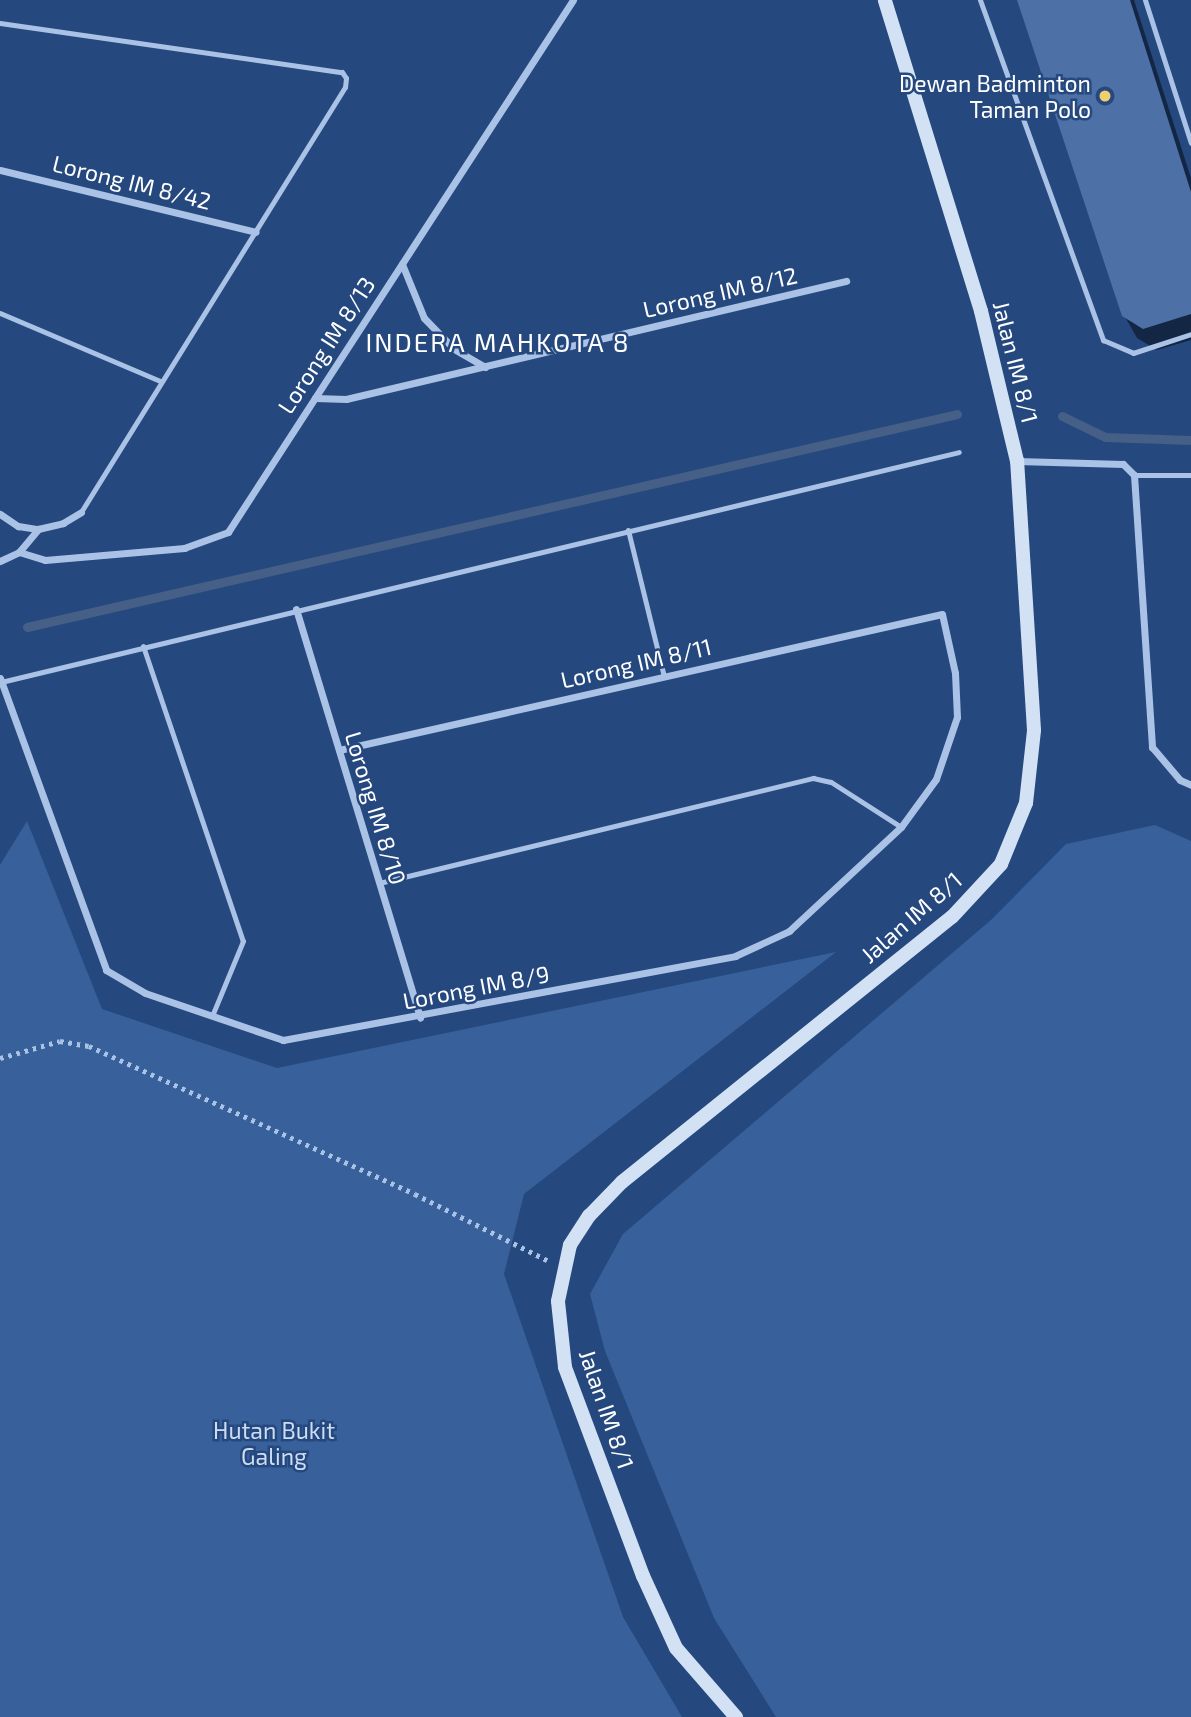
<!DOCTYPE html>
<style>
body{margin:0}
#map{position:relative;width:1191px;height:1717px;overflow:hidden;background:#25487e;font-family:"Exo 2",sans-serif}
div>[style]{position:absolute}
[style*='--x']{left:calc(var(--x)*1px);top:calc(var(--y)*1px);width:calc(var(--w)*1px);rotate:calc(var(--a)*1deg)}
.green>*{inset:0;background:#38619b}
.shadow>*{inset:0;background:#0007}
.stream>*{height:9px;margin:-4.5px;padding:0 4.5px;transform-origin:4.5px;border-radius:4.5px;background:#455f86}
.building>*{inset:0;background:#4d71a7}
.path>*{height:4.5px;margin-top:-2.25px;transform-origin:0;background:repeating-linear-gradient(90deg,#aac2e6 0 3.5px,transparent 0 8.5px)}
.lane>*{height:5px;margin:-2.5px;padding:0 2.5px;transform-origin:2.5px;border-radius:2.5px;background:#aac2e6}
.street>*{height:7px;margin:-3.5px;padding:0 3.5px;transform-origin:3.5px;border-radius:3.5px;background:#aac2e6}
.secondary>*{height:14px;margin:-7px;padding:0 7px;transform-origin:7px;border-radius:7px;background:#d3e1f5}
.dots>*{width:19px;height:19px;translate:-50% -50%;box-sizing:border-box;border:4px solid #25487e;border-radius:50%}
span{translate:-50% -50%;white-space:nowrap;text-align:center;line-height:1.15;-webkit-text-stroke:5px #25487e;paint-order:stroke}
.poi-label{font-size:23px;color:#fff}
.right{translate:-100% -50%;text-align:right}
.street-label{font-size:23px;color:#fff}
.park-label{font-size:23px;color:#cdddf4}
.quarter-label{font-size:26px;color:#fff;letter-spacing:2px}
</style>
<div id="map">
<div class="green">
<i style="clip-path:polygon(27px 821px,102px 1009px,277px 1068px,836px 952px,524px 1194px,504px 1274px,623px 1617px,682px 1717px,0 1717px,0 865px)"></i>
<i style="clip-path:polygon(1155px 825px,1191px 841px,1191px 1717px,776px 1717px,714px 1618px,605px 1351px,590px 1294px,623px 1234px,991px 920px,1066px 844px)"></i>
</div>
<div class="shadow">
<i style="clip-path:polygon(1019px 0,1134px 0,1191px 178px,1191px 340px,1157px 350px,1137px 338px,1124px 315px)"></i>
</div>
<div class="stream">
<i style="--x:1062;--y:416;--w:48;--a:26"></i>
<i style="--x:1105;--y:437;--w:86;--a:2"></i>
<i style="--x:27;--y:627;--w:954;--a:-12.9"></i>
</div>
<div class="building">
<i style="clip-path:polygon(1017px 0,1130px 0,1191px 192px,1191px 314px,1143px 329px,1122px 316px)"></i>
</div>
<div class="path">
<i style="--x:0;--y:1058;--w:62;--a:-15.8"></i>
<i style="--x:60;--y:1041;--w:29;--a:10"></i>
<i style="--x:89;--y:1046;--w:358;--a:24.4"></i>
<i style="--x:415;--y:1194;--w:148;--a:26.6"></i>
</div>
<div class="lane">
<i style="--x:980;--y:0;--w:362;--a:70.1"></i>
<i style="--x:1103;--y:340;--w:33;--a:23"></i>
<i style="--x:1133;--y:353;--w:61;--a:-18.1"></i>
<i style="--x:1145;--y:0;--w:150;--a:72.2"></i>
<i style="--x:0;--y:23;--w:345;--a:8.2"></i>
<i style="--x:342;--y:72;--w:7;--a:56"></i>
<i style="--x:346;--y:78;--w:9;--a:96"></i>
<i style="--x:345;--y:87;--w:500;--a:121.85"></i>
<i style="--x:0;--y:313;--w:174;--a:23"></i>
<i style="--x:1134;--y:475;--w:57;--a:0"></i>
<i style="--x:628;--y:530;--w:151;--a:76.2"></i>
<i style="--x:143;--y:646;--w:311;--a:71.3"></i>
<i style="--x:243;--y:941;--w:81;--a:112.5"></i>
<i style="--x:1;--y:682;--w:985;--a:-13.5"></i>
<i style="--x:379;--y:883;--w:447;--a:-13.6"></i>
<i style="--x:813;--y:778;--w:18;--a:13"></i>
<i style="--x:831;--y:782;--w:83;--a:32.7"></i>
</div>
<div class="street">
<i style="--x:0;--y:170;--w:263;--a:13.6"></i>
<i style="--x:402;--y:264;--w:58;--a:67.8"></i>
<i style="--x:424;--y:318;--w:43;--a:45.9"></i>
<i style="--x:454;--y:349;--w:36;--a:30"></i>
<i style="--x:315;--y:398;--w:31;--a:2"></i>
<i style="--x:346;--y:399;--w:514;--a:-13.28"></i>
<i style="--x:1017;--y:461;--w:106;--a:1.6"></i>
<i style="--x:1123;--y:464;--w:16;--a:45"></i>
<i style="--x:1134;--y:475;--w:273;--a:86.2"></i>
<i style="--x:1152;--y:747;--w:43;--a:49.7"></i>
<i style="--x:1180;--y:780;--w:12;--a:24"></i>
<i style="--x:0;--y:514;--w:22;--a:34"></i>
<i style="--x:18;--y:526;--w:20;--a:9"></i>
<i style="--x:38;--y:529;--w:26;--a:-13"></i>
<i style="--x:63;--y:523;--w:21;--a:-31"></i>
<i style="--x:19;--y:552;--w:27;--a:17"></i>
<i style="--x:45;--y:560;--w:140;--a:-4.9"></i>
<i style="--x:184;--y:548;--w:47;--a:-20"></i>
<i style="--x:228;--y:532;--w:634;--a:-57.04"></i>
<i style="--x:0;--y:561;--w:21;--a:-25"></i>
<i style="--x:19;--y:552;--w:30;--a:-50"></i>
<i style="--x:296;--y:609;--w:427;--a:73.1"></i>
<i style="--x:0;--y:678;--w:311;--a:70"></i>
<i style="--x:106;--y:970;--w:45;--a:30.5"></i>
<i style="--x:145;--y:993;--w:146;--a:18.8"></i>
<i style="--x:283;--y:1040;--w:460;--a:-10.5"></i>
<i style="--x:735;--y:956;--w:60;--a:-24.8"></i>
<i style="--x:789;--y:931;--w:153;--a:-42.9"></i>
<i style="--x:901;--y:827;--w:59;--a:-53.9"></i>
<i style="--x:936;--y:779;--w:65;--a:-71.3"></i>
<i style="--x:957;--y:717;--w:44;--a:-92.6"></i>
<i style="--x:955;--y:673;--w:60;--a:-102.4"></i>
<i style="--x:942;--y:614;--w:618;--a:167.29"></i>
</div>
<div class="secondary">
<i style="--x:736;--y:1717;--w:91;--a:-131"></i>
<i style="--x:676;--y:1648;--w:79;--a:-114.6"></i>
<i style="--x:643;--y:1576;--w:223;--a:-110.5"></i>
<i style="--x:565;--y:1367;--w:66;--a:-96.1"></i>
<i style="--x:558;--y:1301;--w:57;--a:-77.9"></i>
<i style="--x:570;--y:1245;--w:35;--a:-57"></i>
<i style="--x:589;--y:1216;--w:47;--a:-45.9"></i>
<i style="--x:622;--y:1182;--w:423;--a:-38.8"></i>
<i style="--x:952;--y:917;--w:72;--a:-47.2"></i>
<i style="--x:1001;--y:864;--w:66;--a:-67.7"></i>
<i style="--x:1026;--y:803;--w:73;--a:-83.7"></i>
<i style="--x:1034;--y:730;--w:270;--a:-93.6"></i>
<i style="--x:1017;--y:461;--w:154;--a:-103.5"></i>
<i style="--x:981;--y:311;--w:325;--a:-107.2"></i>
</div>
<div class="dots">
<i style="left:1105px;top:96px;background:#efcf6e"></i>
</div>
<div class="poi-label">
<span class="right" style="left:1091px;top:96px">Dewan Badminton<br>Taman Polo</span>
</div>
<div class="street-label">
<span style="left:132px;top:182px;rotate:14deg">Lorong IM 8/42</span>
<span style="left:720px;top:292px;rotate:-13deg">Lorong IM 8/12</span>
<span style="left:326px;top:345px;rotate:-57deg">Lorong IM 8/13</span>
<span style="left:1016px;top:362px;rotate:76deg">Jalan IM 8/1</span>
<span style="left:636px;top:663px;rotate:-13deg">Lorong IM 8/11</span>
<span style="left:376px;top:808px;rotate:73deg">Lorong IM 8/10</span>
<span style="left:911px;top:917px;rotate:-41deg">Jalan IM 8/1</span>
<span style="left:476px;top:987px;rotate:-11deg">Lorong IM 8/9</span>
<span style="left:607px;top:1409px;rotate:71deg">Jalan IM 8/1</span>
</div>
<div class="park-label">
<span style="left:274px;top:1443px">Hutan Bukit<br>Galing</span>
</div>
<div class="quarter-label">
<span style="left:498px;top:342px">INDERA MAHKOTA 8</span>
</div>
</div>
